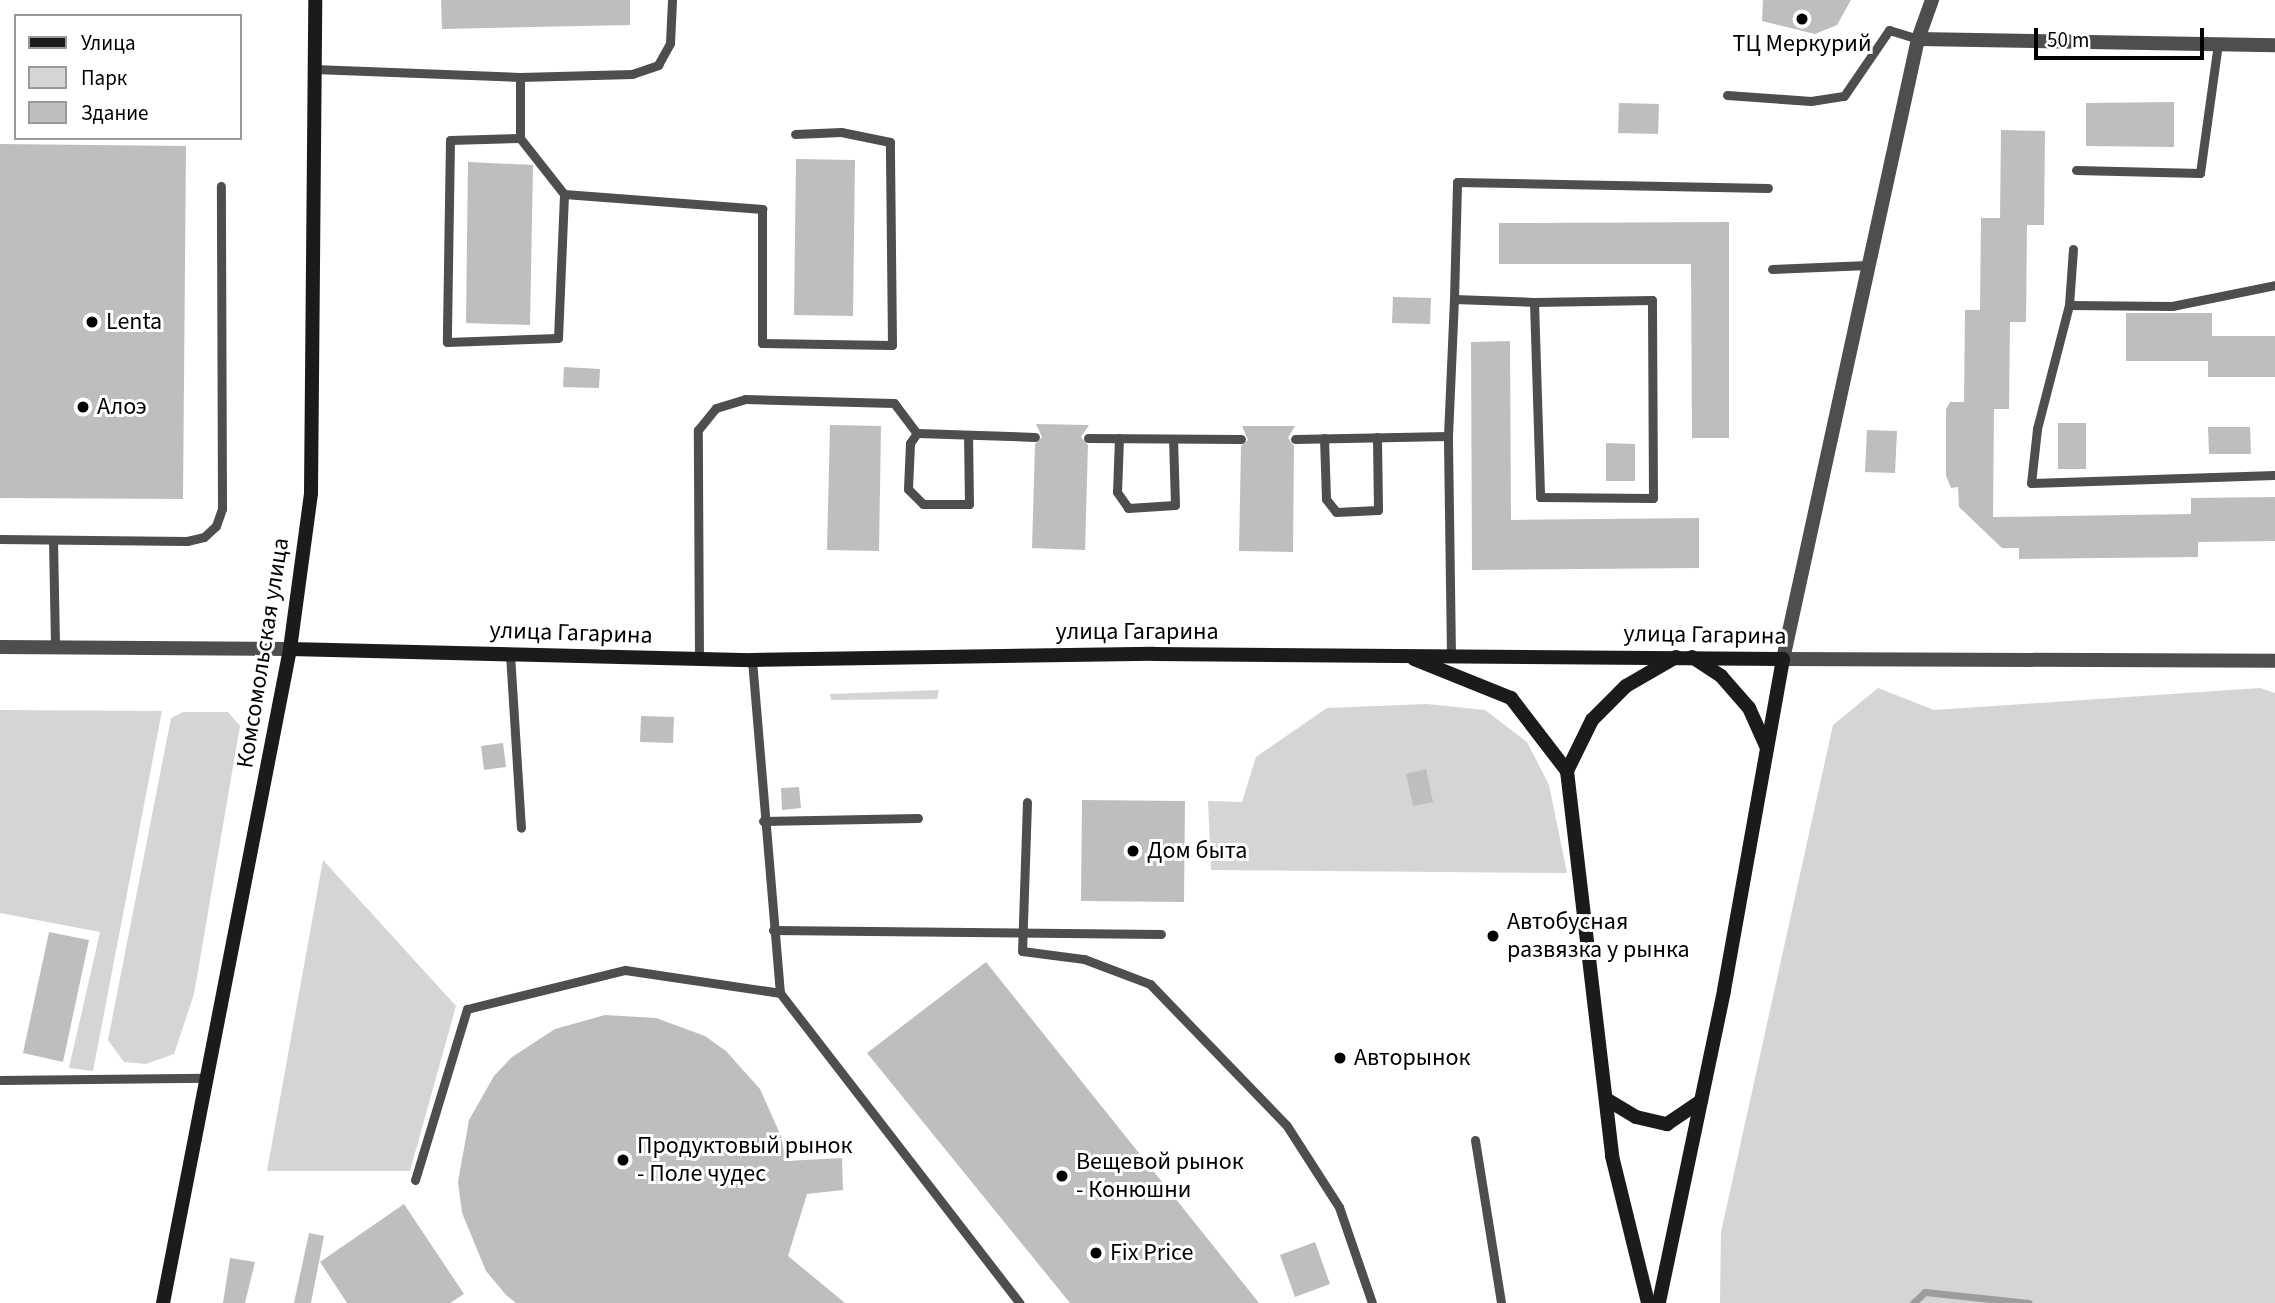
<!DOCTYPE html>
<meta charset="utf-8">
<style>
body{margin:0}
#map{position:relative;width:2275px;height:1303px;overflow:hidden;background:#fff;font-family:"Source Sans 3",sans-serif}
div>[style]{position:absolute}
[style*='--x']{left:calc(var(--x)*1px);top:calc(var(--y)*1px);width:calc(var(--w)*1px);rotate:calc(var(--a)*1deg)}
.green>*{inset:0;background:#d5d5d5}
.stream>*{height:7px;margin:-3.5px;padding:0 3.5px;transform-origin:3.5px;border-radius:3.5px;background:#9c9c9c}
.building>*{inset:0;background:#bebebe}
.service>*{height:9px;margin:-4.5px;padding:0 4.5px;transform-origin:4.5px;border-radius:4.5px;background:#4e4e4e}
.minor>*{height:14px;margin:-7px;padding:0 7px;transform-origin:7px;border-radius:7px;background:#4e4e4e}
.tertiary>*{height:14px;margin:-7px;padding:0 7px;transform-origin:7px;border-radius:7px;background:#4e4e4e}
.secondary>*{height:14px;margin:-7px;padding:0 7px;transform-origin:7px;border-radius:7px;background:#1b1b1b}
.dots>*{width:19px;height:19px;translate:-50% -50%;box-sizing:border-box;border:4px solid #fff;border-radius:50%}
span{translate:-50% -50%;white-space:nowrap;text-align:center;line-height:1.15;-webkit-text-stroke:6px #fff;paint-order:stroke}
.poi-label{font-size:24px;color:#000}
.left{translate:0 -50%;text-align:left}
.street-label{font-size:24px;color:#000}
.legend{position:absolute;left:14px;top:14px;width:228px;height:126px;box-sizing:border-box;background:#fff;border:2px solid #999;margin:0;padding:9px 12px;list-style:none;font-size:21px;color:#000}
.legend li{display:flex;align-items:center;gap:14px;height:35px}
.legend b{width:35px;border:2px solid #999}
.scale{position:absolute;left:2034px;top:28px;width:170px;height:32px;box-sizing:border-box;border:4px solid #000;border-top:0;padding-left:9px;font-size:21px;line-height:24px;white-space:nowrap;color:#000;-webkit-text-stroke:5px #fff;paint-order:stroke}
</style>
<div id="map">
<div class="green">
<i style="clip-path:polygon(1878px 688px,1934px 710px,2260px 688px,2275px 693px,2275px 1303px,1720px 1303px,1721px 1232px,1833px 725px)"></i>
<i style="clip-path:polygon(939px 690px,937px 699px,831px 700px,830px 694px)"></i>
<i style="clip-path:polygon(1427px 704px,1485px 710px,1527px 742px,1549px 785px,1567px 873px,1211px 870px,1208px 801px,1242px 802px,1256px 757px,1327px 708px)"></i>
<i style="clip-path:polygon(0 710px,162px 711px,93px 1071px,69px 1068px,100px 932px,0 913px)"></i>
<i style="clip-path:polygon(183px 712px,228px 712px,240px 726px,194px 994px,174px 1054px,146px 1064px,124px 1062px,108px 1040px,171px 718px)"></i>
<i style="clip-path:polygon(323px 860px,456px 1006px,410px 1171px,267px 1171px)"></i>
</div>
<div class="stream">
<i style="--x:1913;--y:1303;--w:16;--a:-43"></i>
<i style="--x:1925;--y:1292;--w:104;--a:6.1"></i>
</div>
<div class="building">
<i style="clip-path:polygon(441px 0,630px 0,630px 25px,442px 29px)"></i>
<i style="clip-path:polygon(1763px 0,1851px 0,1837px 25px,1815px 34px,1762px 21px)"></i>
<i style="clip-path:polygon(2174px 102px,2174px 147px,2086px 146px,2086px 103px)"></i>
<i style="clip-path:polygon(1619px 103px,1659px 104px,1658px 134px,1618px 133px)"></i>
<i style="clip-path:polygon(2001px 130px,2045px 131px,2044px 225px,2027px 225px,2026px 322px,2010px 322px,2009px 409px,1994px 409px,1993px 517px,2191px 514px,2191px 498px,2275px 497px,2275px 541px,2198px 542px,2198px 557px,2019px 559px,2019px 548px,2002px 548px,1959px 507px,1958px 487px,1951px 488px,1946px 476px,1946px 409px,1950px 402px,1964px 402px,1965px 310px,1980px 310px,1981px 218px,2000px 218px)"></i>
<i style="clip-path:polygon(0 144px,186px 146px,183px 499px,0 498px)"></i>
<i style="clip-path:polygon(796px 159px,855px 160px,853px 316px,794px 315px)"></i>
<i style="clip-path:polygon(468px 162px,533px 165px,530px 325px,466px 323px)"></i>
<i style="clip-path:polygon(1729px 222px,1729px 438px,1692px 438px,1691px 264px,1499px 264px,1499px 223px)"></i>
<i style="clip-path:polygon(1393px 297px,1431px 298px,1430px 324px,1392px 323px)"></i>
<i style="clip-path:polygon(2126px 313px,2212px 313px,2212px 336px,2275px 336px,2275px 377px,2208px 377px,2208px 361px,2126px 361px)"></i>
<i style="clip-path:polygon(1510px 341px,1511px 520px,1699px 518px,1699px 568px,1472px 570px,1471px 342px)"></i>
<i style="clip-path:polygon(564px 367px,600px 369px,599px 388px,563px 387px)"></i>
<i style="clip-path:polygon(2058px 423px,2086px 423px,2086px 469px,2058px 469px)"></i>
<i style="clip-path:polygon(1036px 424px,1089px 425px,1081px 437px,1088px 445px,1085px 550px,1032px 548px,1035px 444px,1042px 437px)"></i>
<i style="clip-path:polygon(830px 425px,881px 426px,879px 551px,827px 550px)"></i>
<i style="clip-path:polygon(1242px 426px,1295px 426px,1288px 438px,1294px 446px,1293px 552px,1239px 551px,1241px 446px,1248px 440px)"></i>
<i style="clip-path:polygon(2208px 427px,2250px 427px,2251px 454px,2209px 454px)"></i>
<i style="clip-path:polygon(1867px 430px,1897px 431px,1895px 473px,1865px 472px)"></i>
<i style="clip-path:polygon(1606px 443px,1635px 444px,1635px 481px,1606px 481px)"></i>
<i style="clip-path:polygon(641px 716px,674px 717px,673px 743px,640px 742px)"></i>
<i style="clip-path:polygon(503px 743px,506px 767px,484px 770px,481px 746px)"></i>
<i style="clip-path:polygon(1426px 769px,1433px 802px,1413px 806px,1406px 774px)"></i>
<i style="clip-path:polygon(799px 787px,801px 808px,782px 810px,781px 788px)"></i>
<i style="clip-path:polygon(1082px 800px,1185px 801px,1184px 902px,1081px 901px)"></i>
<i style="clip-path:polygon(49px 932px,89px 940px,63px 1062px,23px 1053px)"></i>
<i style="clip-path:polygon(986px 962px,1259px 1303px,1070px 1303px,867px 1053px)"></i>
<i style="clip-path:polygon(605px 1015px,656px 1018px,705px 1036px,726px 1051px,760px 1089px,781px 1136px,786px 1161px,842px 1158px,843px 1190px,807px 1194px,788px 1256px,845px 1303px,516px 1303px,506px 1295px,486px 1271px,462px 1213px,458px 1182px,469px 1120px,494px 1076px,512px 1057px,555px 1029px)"></i>
<i style="clip-path:polygon(404px 1204px,464px 1294px,450px 1303px,347px 1303px,320px 1262px)"></i>
<i style="clip-path:polygon(309px 1233px,324px 1236px,311px 1303px,294px 1303px)"></i>
<i style="clip-path:polygon(1315px 1242px,1330px 1284px,1295px 1297px,1280px 1255px)"></i>
<i style="clip-path:polygon(230px 1258px,255px 1262px,245px 1303px,223px 1303px)"></i>
</div>
<div class="service">
<i style="--x:314;--y:69;--w:206;--a:2.2"></i>
<i style="--x:520;--y:77;--w:112;--a:-1.5"></i>
<i style="--x:632;--y:74;--w:28;--a:-19"></i>
<i style="--x:658;--y:65;--w:25;--a:-61"></i>
<i style="--x:670;--y:43;--w:43;--a:-87.3"></i>
<i style="--x:1727;--y:95;--w:84;--a:4.1"></i>
<i style="--x:1811;--y:101;--w:33;--a:-9"></i>
<i style="--x:1844;--y:96;--w:80;--a:-55.7"></i>
<i style="--x:1889;--y:30;--w:30;--a:17"></i>
<i style="--x:520;--y:138;--w:70;--a:178.4"></i>
<i style="--x:450;--y:140;--w:202;--a:90.9"></i>
<i style="--x:447;--y:342;--w:111;--a:-2.1"></i>
<i style="--x:558;--y:338;--w:144;--a:-87.6"></i>
<i style="--x:564;--y:194;--w:71;--a:-128.2"></i>
<i style="--x:520;--y:138;--w:61;--a:-90"></i>
<i style="--x:2076;--y:170;--w:124;--a:1.4"></i>
<i style="--x:2200;--y:173;--w:130;--a:-82.1"></i>
<i style="--x:564;--y:194;--w:199;--a:4.3"></i>
<i style="--x:762;--y:209;--w:134;--a:90"></i>
<i style="--x:762;--y:343;--w:130;--a:0.9"></i>
<i style="--x:892;--y:345;--w:203;--a:-90.6"></i>
<i style="--x:890;--y:142;--w:50;--a:-168.5"></i>
<i style="--x:841;--y:132;--w:46;--a:177.5"></i>
<i style="--x:2073;--y:249;--w:56;--a:94.1"></i>
<i style="--x:2069;--y:305;--w:128;--a:104.5"></i>
<i style="--x:2037;--y:429;--w:54;--a:96.3"></i>
<i style="--x:2031;--y:483;--w:244;--a:-1.9"></i>
<i style="--x:1772;--y:269;--w:96;--a:-2.4"></i>
<i style="--x:1454;--y:299;--w:117;--a:-88.5"></i>
<i style="--x:1457;--y:182;--w:311;--a:1.1"></i>
<i style="--x:2069;--y:305;--w:103;--a:0.6"></i>
<i style="--x:2172;--y:306;--w:105;--a:-11.5"></i>
<i style="--x:917;--y:433;--w:12;--a:125"></i>
<i style="--x:910;--y:443;--w:46;--a:92.5"></i>
<i style="--x:908;--y:489;--w:21;--a:45"></i>
<i style="--x:923;--y:504;--w:46;--a:0"></i>
<i style="--x:969;--y:504;--w:69;--a:-90.8"></i>
<i style="--x:1088;--y:438;--w:153;--a:0.4"></i>
<i style="--x:1119;--y:438;--w:54;--a:92.1"></i>
<i style="--x:1117;--y:492;--w:19;--a:55"></i>
<i style="--x:1128;--y:508;--w:47;--a:-3.7"></i>
<i style="--x:1175;--y:505;--w:66;--a:-91.7"></i>
<i style="--x:1324;--y:438;--w:61;--a:88.1"></i>
<i style="--x:1326;--y:499;--w:16;--a:52"></i>
<i style="--x:1336;--y:512;--w:42;--a:-2.7"></i>
<i style="--x:1378;--y:510;--w:73;--a:-90.8"></i>
<i style="--x:1295;--y:439;--w:153;--a:-1.1"></i>
<i style="--x:0;--y:539;--w:187;--a:0.6"></i>
<i style="--x:187;--y:541;--w:17;--a:-13"></i>
<i style="--x:204;--y:537;--w:16;--a:-43"></i>
<i style="--x:216;--y:526;--w:18;--a:-71"></i>
<i style="--x:222;--y:509;--w:323;--a:-90.2"></i>
<i style="--x:53;--y:540;--w:107;--a:88.9"></i>
<i style="--x:510;--y:654;--w:174;--a:86.4"></i>
<i style="--x:1451;--y:656;--w:220;--a:-90.8"></i>
<i style="--x:1448;--y:436;--w:137;--a:-87.5"></i>
<i style="--x:1454;--y:299;--w:80;--a:2.1"></i>
<i style="--x:1534;--y:302;--w:195;--a:88.2"></i>
<i style="--x:1540;--y:497;--w:113;--a:0.5"></i>
<i style="--x:1653;--y:498;--w:198;--a:-90.3"></i>
<i style="--x:1652;--y:300;--w:118;--a:179"></i>
<i style="--x:699;--y:659;--w:229;--a:-90.3"></i>
<i style="--x:698;--y:430;--w:28;--a:-51"></i>
<i style="--x:716;--y:408;--w:30;--a:-17"></i>
<i style="--x:745;--y:399;--w:149;--a:1.5"></i>
<i style="--x:894;--y:403;--w:38;--a:53"></i>
<i style="--x:917;--y:433;--w:118;--a:1.9"></i>
<i style="--x:752;--y:660;--w:334;--a:85.2"></i>
<i style="--x:780;--y:993;--w:392;--a:52.3"></i>
<i style="--x:1027;--y:802;--w:149;--a:91.9"></i>
<i style="--x:1022;--y:951;--w:63;--a:7.4"></i>
<i style="--x:1084;--y:959;--w:71;--a:20.7"></i>
<i style="--x:1150;--y:984;--w:197;--a:46"></i>
<i style="--x:1287;--y:1126;--w:96;--a:57.3"></i>
<i style="--x:1339;--y:1207;--w:102;--a:71"></i>
<i style="--x:763;--y:821;--w:155;--a:-1.1"></i>
<i style="--x:773;--y:930;--w:388;--a:0.6"></i>
<i style="--x:0;--y:1080;--w:206;--a:-0.6"></i>
<i style="--x:1475;--y:1140;--w:165;--a:80.9"></i>
<i style="--x:415;--y:1180;--w:179;--a:-73.1"></i>
<i style="--x:467;--y:1009;--w:163;--a:-13.9"></i>
<i style="--x:625;--y:970;--w:157;--a:8.4"></i>
</div>
<div class="minor">
<i style="--x:1918;--y:39;--w:357;--a:1"></i>
</div>
<div class="tertiary">
<i style="--x:1932;--y:0;--w:41;--a:109.7"></i>
<i style="--x:1918;--y:39;--w:635;--a:102.28"></i>
<i style="--x:1783;--y:659;--w:492;--a:0.2"></i>
<i style="--x:0;--y:647;--w:290;--a:0.4"></i>
</div>
<div class="secondary">
<i style="--x:290;--y:649;--w:462;--a:1.4"></i>
<i style="--x:752;--y:660;--w:402;--a:-0.9"></i>
<i style="--x:1154;--y:654;--w:629;--a:0.46"></i>
<i style="--x:1783;--y:659;--w:337;--a:100.1"></i>
<i style="--x:1724;--y:991;--w:319;--a:101.8"></i>
<i style="--x:1692;--y:657;--w:35;--a:33"></i>
<i style="--x:1721;--y:676;--w:43;--a:48.8"></i>
<i style="--x:1749;--y:708;--w:44;--a:65.8"></i>
<i style="--x:1414;--y:659;--w:105;--a:21.9"></i>
<i style="--x:1511;--y:698;--w:92;--a:52.5"></i>
<i style="--x:1567;--y:771;--w:388;--a:83.3"></i>
<i style="--x:1612;--y:1156;--w:151;--a:76.2"></i>
<i style="--x:1567;--y:771;--w:57;--a:-63.9"></i>
<i style="--x:1592;--y:720;--w:48;--a:-45"></i>
<i style="--x:1626;--y:686;--w:58;--a:-30.1"></i>
<i style="--x:1606;--y:1099;--w:35;--a:31"></i>
<i style="--x:1636;--y:1117;--w:32;--a:13"></i>
<i style="--x:1667;--y:1124;--w:41;--a:-34.1"></i>
<i style="--x:163;--y:1303;--w:666;--a:-79.01"></i>
<i style="--x:290;--y:649;--w:157;--a:-82.3"></i>
<i style="--x:311;--y:493;--w:493;--a:-89.5"></i>
</div>
<div class="dots">
<i style="left:1802px;top:19px;background:#000"></i>
<i style="left:92px;top:322px;background:#000"></i>
<i style="left:83px;top:407px;background:#000"></i>
<i style="left:1133px;top:851px;background:#000"></i>
<i style="left:1493px;top:936px;background:#000"></i>
<i style="left:1340px;top:1058px;background:#000"></i>
<i style="left:623px;top:1160px;background:#000"></i>
<i style="left:1062px;top:1176px;background:#000"></i>
<i style="left:1096px;top:1253px;background:#000"></i>
</div>
<div class="poi-label">
<span style="left:1802px;top:44px">ТЦ Меркурий</span>
<span class="left" style="left:106px;top:322px">Lenta</span>
<span class="left" style="left:97px;top:407px">Алоэ</span>
<span class="left" style="left:1147px;top:851px">Дом быта</span>
<span class="left" style="left:1507px;top:936px">Автобусная<br>развязка у рынка</span>
<span class="left" style="left:1354px;top:1058px">Авторынок</span>
<span class="left" style="left:637px;top:1160px">Продуктовый рынок<br>- Поле чудес</span>
<span class="left" style="left:1076px;top:1176px">Вещевой рынок<br>- Конюшни</span>
<span class="left" style="left:1110px;top:1253px">Fix Price</span>
</div>
<div class="street-label">
<span style="left:1137px;top:632px">улица Гагарина</span>
<span style="left:571px;top:633px;rotate:2deg">улица Гагарина</span>
<span style="left:1705px;top:635px;rotate:1deg">улица Гагарина</span>
<span style="left:263px;top:653px;rotate:-81deg">Комсомольская улица</span>
</div>
<ul class="legend">
<li><b style="height:9px;background:#1b1b1b"></b>Улица</li>
<li><b style="height:19px;background:#d5d5d5"></b>Парк</li>
<li><b style="height:19px;background:#bebebe"></b>Здание</li>
</ul>
<div class="scale">50 m</div>
</div>
